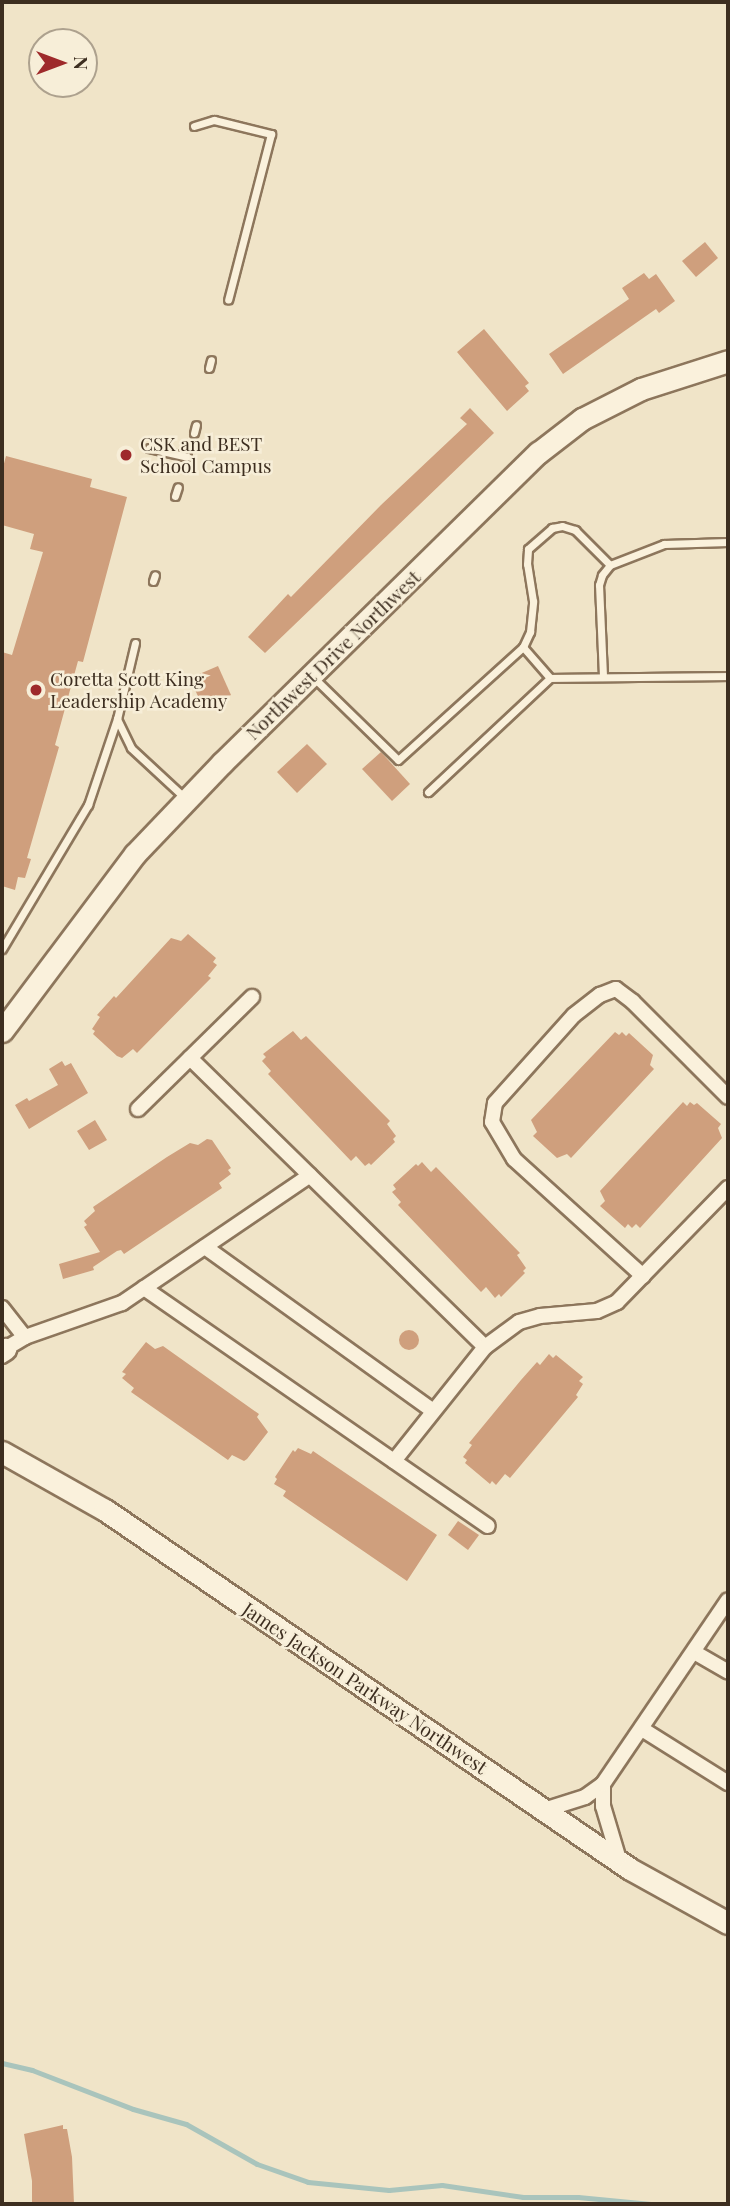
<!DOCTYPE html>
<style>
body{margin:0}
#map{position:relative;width:730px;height:2206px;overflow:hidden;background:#f0e4c8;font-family:"Playfair Display",serif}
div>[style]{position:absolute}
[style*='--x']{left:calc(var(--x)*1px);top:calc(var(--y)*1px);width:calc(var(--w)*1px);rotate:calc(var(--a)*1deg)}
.stream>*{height:5px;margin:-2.5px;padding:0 2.5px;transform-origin:2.5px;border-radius:2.5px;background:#a9c4bc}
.building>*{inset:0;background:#cf9f7d}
.round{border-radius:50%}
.roads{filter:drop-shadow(2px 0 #8d765c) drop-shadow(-2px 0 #8d765c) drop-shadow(0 2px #8d765c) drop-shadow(0 -2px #8d765c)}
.lane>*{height:7px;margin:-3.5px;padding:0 3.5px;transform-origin:3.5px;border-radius:3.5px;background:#faf1dc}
.street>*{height:14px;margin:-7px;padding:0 7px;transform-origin:7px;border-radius:7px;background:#faf1dc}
.secondary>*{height:21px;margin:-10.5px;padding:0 10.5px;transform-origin:10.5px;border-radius:10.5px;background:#faf1dc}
.dots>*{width:19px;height:19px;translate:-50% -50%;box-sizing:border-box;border:4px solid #f7eed8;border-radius:50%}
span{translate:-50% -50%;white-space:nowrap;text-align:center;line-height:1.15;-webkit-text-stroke:5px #f7eed8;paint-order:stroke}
.poi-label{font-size:19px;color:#3d2e20}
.left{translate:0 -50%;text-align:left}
.street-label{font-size:19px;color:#3d2e20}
.frame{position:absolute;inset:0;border:4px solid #3d2e20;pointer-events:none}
.north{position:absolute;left:28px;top:28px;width:70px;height:70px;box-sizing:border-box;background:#f7eed8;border:2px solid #ada18e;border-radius:50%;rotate:90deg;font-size:19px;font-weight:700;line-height:28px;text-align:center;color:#3d2e20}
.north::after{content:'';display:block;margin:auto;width:24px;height:32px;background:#9e2a2b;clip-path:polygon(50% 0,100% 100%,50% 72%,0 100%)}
</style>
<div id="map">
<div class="stream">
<i style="--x:2;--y:2063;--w:31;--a:13"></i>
<i style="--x:32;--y:2070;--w:108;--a:21.1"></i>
<i style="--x:133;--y:2109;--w:55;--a:15.8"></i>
<i style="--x:186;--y:2124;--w:81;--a:29.4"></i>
<i style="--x:257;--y:2164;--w:54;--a:19.4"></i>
<i style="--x:308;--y:2182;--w:81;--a:5.6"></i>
<i style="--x:389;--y:2190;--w:53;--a:-5.4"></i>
<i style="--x:442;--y:2185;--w:82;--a:8.4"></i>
<i style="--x:523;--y:2197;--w:55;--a:0"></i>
<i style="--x:578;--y:2197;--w:73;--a:5.5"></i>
</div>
<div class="building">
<i style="clip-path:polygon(705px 242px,718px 258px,696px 277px,682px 261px)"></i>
<i style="clip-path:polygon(644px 273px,649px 279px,656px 274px,675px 301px,659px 313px,656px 309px,563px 374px,549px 354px,629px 299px,622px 288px)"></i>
<i style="clip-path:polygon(484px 329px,529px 383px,525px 386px,529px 391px,507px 411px,457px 352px)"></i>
<i style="clip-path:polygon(470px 408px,494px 433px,265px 653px,248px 637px,288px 594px,291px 597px,381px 505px,467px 424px,460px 418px)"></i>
<i style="clip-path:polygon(6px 456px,92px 479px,90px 487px,127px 497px,83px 662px,78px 661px,55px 745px,59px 747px,27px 858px,31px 859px,25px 878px,18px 877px,15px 890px,2px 886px,2px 652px,12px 655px,43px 552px,30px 549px,34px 534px,2px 525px,2px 471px)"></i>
<i style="clip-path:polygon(218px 666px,231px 695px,203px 708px,190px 678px)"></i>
<i style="clip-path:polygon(307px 744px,327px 764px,297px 793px,277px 772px)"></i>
<i style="clip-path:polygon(381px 752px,410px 784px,392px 801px,362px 769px)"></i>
<i style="clip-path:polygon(188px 934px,216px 958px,213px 962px,217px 965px,208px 976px,211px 978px,137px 1053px,133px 1049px,122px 1058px,117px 1056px,93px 1034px,95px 1031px,92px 1029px,100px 1017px,97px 1015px,114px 996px,116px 998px,171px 938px,181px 941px)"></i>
<i style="clip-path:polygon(293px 1031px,301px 1040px,306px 1036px,390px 1121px,387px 1124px,396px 1136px,393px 1139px,395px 1142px,371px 1165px,369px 1163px,365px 1166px,356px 1156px,351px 1161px,268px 1074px,271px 1071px,262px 1061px,266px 1057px,263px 1054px)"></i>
<i style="clip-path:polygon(615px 1032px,619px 1035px,622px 1032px,626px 1036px,629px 1033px,653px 1055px,650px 1065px,654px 1069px,571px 1158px,567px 1154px,557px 1158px,533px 1136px,537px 1132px,531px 1120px)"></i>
<i style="clip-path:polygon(62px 1061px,65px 1066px,71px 1063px,88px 1093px,29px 1129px,15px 1105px,27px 1098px,29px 1101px,58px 1085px,49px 1069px)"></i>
<i style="clip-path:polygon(683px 1102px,687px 1106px,690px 1102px,694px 1105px,697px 1103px,721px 1124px,718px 1128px,722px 1138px,640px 1228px,636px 1224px,632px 1228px,628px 1224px,625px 1228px,600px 1206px,605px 1201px,600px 1191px)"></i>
<i style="clip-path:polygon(95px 1120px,107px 1140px,89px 1150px,77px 1131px)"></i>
<i style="clip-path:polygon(207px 1139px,212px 1140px,231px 1168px,228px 1170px,231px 1174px,219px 1183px,222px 1188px,124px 1254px,121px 1250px,117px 1251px,93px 1267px,94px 1270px,63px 1279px,59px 1264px,100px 1252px,84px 1227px,87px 1225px,84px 1221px,95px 1211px,93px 1207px,167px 1157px,190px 1143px,198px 1145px)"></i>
<i style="clip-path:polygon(422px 1162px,431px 1172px,436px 1167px,520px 1253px,517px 1255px,526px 1268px,523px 1271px,525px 1273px,501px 1297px,499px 1294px,495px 1298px,486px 1287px,481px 1292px,398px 1205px,401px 1202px,392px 1192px,396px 1189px,393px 1185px,416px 1164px,418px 1166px)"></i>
<i class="round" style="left:399px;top:1330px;width:20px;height:20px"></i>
<i style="clip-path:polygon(146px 1342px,155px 1349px,163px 1346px,259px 1414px,257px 1417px,268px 1432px,247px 1459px,244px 1461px,232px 1455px,228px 1460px,131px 1392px,134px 1388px,122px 1378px,126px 1374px,122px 1372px)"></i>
<i style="clip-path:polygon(549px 1354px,553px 1358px,556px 1355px,583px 1377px,579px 1381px,583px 1384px,576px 1395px,578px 1397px,510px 1478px,505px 1474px,496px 1485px,492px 1481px,490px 1484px,465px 1463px,467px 1460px,463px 1457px,472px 1445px,469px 1443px,521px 1380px,537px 1362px,540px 1365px)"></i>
<i style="clip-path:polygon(298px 1448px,311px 1454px,313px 1451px,437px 1535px,407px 1581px,283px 1496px,286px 1491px,274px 1484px,277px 1479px,275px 1477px,293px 1450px,295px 1452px)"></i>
<i style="clip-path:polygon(458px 1521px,479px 1535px,468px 1550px,448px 1535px)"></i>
<i style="clip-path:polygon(63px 2125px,63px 2129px,67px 2129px,72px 2157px,74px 2204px,32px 2204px,32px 2181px,24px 2134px)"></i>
</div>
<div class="roads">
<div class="lane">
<i style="--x:194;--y:126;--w:21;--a:-17"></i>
<i style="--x:214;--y:120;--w:59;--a:13.8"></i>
<i style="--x:271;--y:134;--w:171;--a:104.5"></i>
<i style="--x:209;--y:368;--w:8;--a:-76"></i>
<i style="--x:194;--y:433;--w:8;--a:-76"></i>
<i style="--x:149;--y:448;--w:39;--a:13"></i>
<i style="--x:175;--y:496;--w:9;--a:-72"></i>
<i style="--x:153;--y:581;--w:6;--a:-72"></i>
<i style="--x:135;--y:643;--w:78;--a:103.3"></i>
<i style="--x:117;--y:719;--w:32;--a:64"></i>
<i style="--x:131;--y:748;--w:75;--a:42.8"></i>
<i style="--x:523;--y:647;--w:17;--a:-65"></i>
<i style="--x:530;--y:632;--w:31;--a:-84"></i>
<i style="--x:533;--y:601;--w:37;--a:-99"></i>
<i style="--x:527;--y:564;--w:15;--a:-86"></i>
<i style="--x:528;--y:549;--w:32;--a:-41"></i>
<i style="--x:552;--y:528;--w:10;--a:-11"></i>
<i style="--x:562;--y:526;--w:14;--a:17"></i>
<i style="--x:575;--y:530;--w:49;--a:45"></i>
<i style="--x:312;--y:676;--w:120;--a:44.3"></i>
<i style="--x:398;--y:760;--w:169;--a:-42.1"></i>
<i style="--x:523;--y:647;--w:41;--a:48.9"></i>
<i style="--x:550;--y:678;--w:167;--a:136.9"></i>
<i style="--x:603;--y:676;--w:91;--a:-92.5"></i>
<i style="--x:599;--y:585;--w:10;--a:-73"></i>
<i style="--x:602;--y:575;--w:13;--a:-51"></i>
<i style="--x:610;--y:565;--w:58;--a:-21.3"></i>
<i style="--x:664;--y:544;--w:64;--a:-1.8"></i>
<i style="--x:550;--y:678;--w:178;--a:-0.6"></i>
<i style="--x:2;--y:949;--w:168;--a:-59.2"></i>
<i style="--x:88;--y:805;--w:91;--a:-71.4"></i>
</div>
<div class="street">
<i style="--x:190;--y:1058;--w:413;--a:44.4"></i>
<i style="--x:138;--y:1109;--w:160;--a:-44.5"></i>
<i style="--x:205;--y:1247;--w:281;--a:35.7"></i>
<i style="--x:643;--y:1276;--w:174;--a:-137.8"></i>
<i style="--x:514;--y:1159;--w:43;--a:-120.7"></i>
<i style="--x:492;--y:1122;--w:19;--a:-81"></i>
<i style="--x:495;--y:1103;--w:118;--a:-48.1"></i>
<i style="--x:574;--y:1015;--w:33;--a:-38"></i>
<i style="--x:600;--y:995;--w:17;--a:-21"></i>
<i style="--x:616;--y:989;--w:21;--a:37"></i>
<i style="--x:633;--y:1002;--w:134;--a:45"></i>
<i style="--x:144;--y:1288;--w:418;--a:34.7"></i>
<i style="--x:2;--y:1308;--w:37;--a:52"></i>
<i style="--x:2;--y:1356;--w:8;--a:-67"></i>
<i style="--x:5;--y:1349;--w:23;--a:-31"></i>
<i style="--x:25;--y:1337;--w:103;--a:-19.3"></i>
<i style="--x:122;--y:1303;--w:227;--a:-34.2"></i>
<i style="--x:394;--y:1461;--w:146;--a:-51.4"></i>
<i style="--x:485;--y:1347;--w:42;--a:-36.3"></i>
<i style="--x:519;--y:1322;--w:22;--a:-16"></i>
<i style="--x:540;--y:1316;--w:57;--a:-5"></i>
<i style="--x:597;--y:1311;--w:22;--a:-24"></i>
<i style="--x:617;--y:1302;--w:159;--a:-45.8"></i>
<i style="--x:694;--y:1652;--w:39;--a:30"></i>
<i style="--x:642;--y:1729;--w:102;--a:32.1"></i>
<i style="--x:603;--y:1784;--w:22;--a:90"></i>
<i style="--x:603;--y:1806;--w:59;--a:73.4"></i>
<i style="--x:544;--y:1810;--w:43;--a:-17.6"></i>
<i style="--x:585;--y:1797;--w:22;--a:-36"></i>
<i style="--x:603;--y:1784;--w:222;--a:-55.8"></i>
</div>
<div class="secondary">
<i style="--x:2;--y:1031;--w:221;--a:-53.1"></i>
<i style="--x:135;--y:854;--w:126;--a:-46.3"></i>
<i style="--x:222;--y:763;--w:443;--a:-44.5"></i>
<i style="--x:538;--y:453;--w:56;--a:-37.7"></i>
<i style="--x:582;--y:419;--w:66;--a:-27"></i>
<i style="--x:641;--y:389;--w:91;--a:-17.8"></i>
<i style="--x:2;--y:1351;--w:4;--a:-34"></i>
<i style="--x:2;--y:1452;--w:118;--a:29.4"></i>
<i style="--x:105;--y:1510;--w:636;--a:34.36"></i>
<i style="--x:630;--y:1869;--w:112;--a:28.9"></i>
</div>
</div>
<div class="dots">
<i style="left:126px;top:455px;background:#9e2a2b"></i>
<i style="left:36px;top:690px;background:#9e2a2b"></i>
</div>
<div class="poi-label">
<span class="left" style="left:140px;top:455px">CSK and BEST<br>School Campus</span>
<span class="left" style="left:50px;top:690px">Coretta Scott King<br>Leadership Academy</span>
</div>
<div class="street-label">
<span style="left:333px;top:655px;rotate:-44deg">Northwest Drive Northwest</span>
<span style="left:365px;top:1688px;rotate:34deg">James Jackson Parkway Northwest</span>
</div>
<div class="frame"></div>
<div class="north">N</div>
</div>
